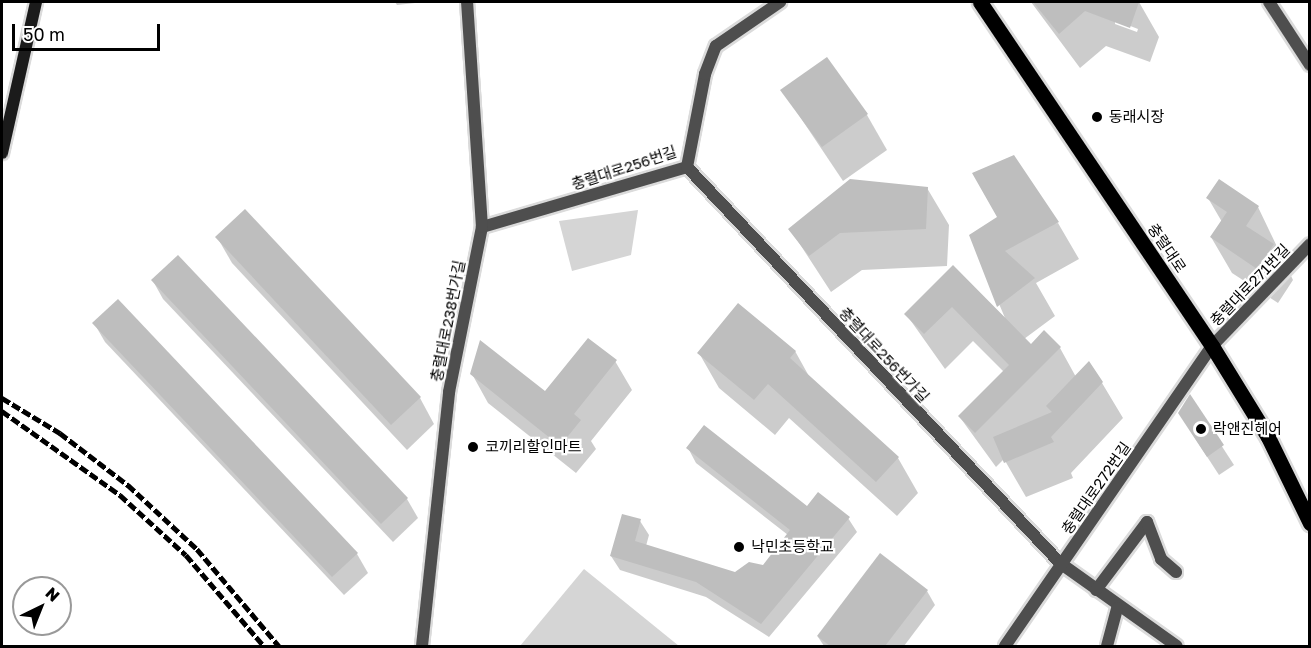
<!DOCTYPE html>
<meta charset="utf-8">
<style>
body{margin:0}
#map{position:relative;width:1311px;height:648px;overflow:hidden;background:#fff;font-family:"Golos Text","Noto Sans KR",sans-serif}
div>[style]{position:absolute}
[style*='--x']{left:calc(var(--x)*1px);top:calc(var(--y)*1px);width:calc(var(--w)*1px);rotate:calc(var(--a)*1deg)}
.green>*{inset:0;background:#d5d5d5}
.shadow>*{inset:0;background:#0003}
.building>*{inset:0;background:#bebebe}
.roads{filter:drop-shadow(2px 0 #dbdbdb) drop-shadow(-2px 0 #dbdbdb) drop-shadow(0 2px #dbdbdb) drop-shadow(0 -2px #dbdbdb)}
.minor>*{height:12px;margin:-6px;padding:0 6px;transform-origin:6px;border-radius:6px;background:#4e4e4e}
.secondary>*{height:12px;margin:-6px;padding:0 6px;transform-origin:6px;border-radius:6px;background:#1b1b1b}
.primary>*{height:15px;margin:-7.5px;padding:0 7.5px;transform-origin:7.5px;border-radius:7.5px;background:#000}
.rail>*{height:4.5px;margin-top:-2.25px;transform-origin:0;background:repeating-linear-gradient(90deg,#000 0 9px,transparent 0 12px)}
.dots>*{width:16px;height:16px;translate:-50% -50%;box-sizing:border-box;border:3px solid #fff;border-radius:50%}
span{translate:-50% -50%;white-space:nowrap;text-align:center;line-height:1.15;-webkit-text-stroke:4.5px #fff;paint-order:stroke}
.poi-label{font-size:15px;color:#000}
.left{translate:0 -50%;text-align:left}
.street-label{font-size:15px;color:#000}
.frame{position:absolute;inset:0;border:3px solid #000;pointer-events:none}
.north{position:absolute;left:12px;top:576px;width:60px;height:60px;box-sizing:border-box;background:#fff;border:2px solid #999;border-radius:50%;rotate:43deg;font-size:16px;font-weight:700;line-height:24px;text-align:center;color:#000}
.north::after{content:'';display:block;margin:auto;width:21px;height:27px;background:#000;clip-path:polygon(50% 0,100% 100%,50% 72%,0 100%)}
.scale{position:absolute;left:12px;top:24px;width:148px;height:27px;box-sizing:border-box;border:3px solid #000;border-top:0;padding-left:8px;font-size:18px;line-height:21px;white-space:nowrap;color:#000;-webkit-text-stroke:4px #fff;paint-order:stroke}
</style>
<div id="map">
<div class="green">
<i style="clip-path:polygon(638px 210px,631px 255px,572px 271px,559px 221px)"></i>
<i style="clip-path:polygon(584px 569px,679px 646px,520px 646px)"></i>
</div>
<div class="shadow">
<i style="clip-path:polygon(395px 2px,424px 2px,397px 5px)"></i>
<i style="clip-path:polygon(evenodd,1031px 2px,1139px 2px,1159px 37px,1150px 62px,1106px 46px,1080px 68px,1031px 2px,1115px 20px,1138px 29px,1137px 32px,1115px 24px,1115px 20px)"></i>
<i style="clip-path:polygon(782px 90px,867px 115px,887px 150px,843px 181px)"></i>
<i style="clip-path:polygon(927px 188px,949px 225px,947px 266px,862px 270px,831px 292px,790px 229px)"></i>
<i style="clip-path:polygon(1208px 198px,1258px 207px,1293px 280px,1278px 303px,1232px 273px,1211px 237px,1222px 222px)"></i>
<i style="clip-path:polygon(1058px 223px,1079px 259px,1036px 283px,1055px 316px,1024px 339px,1031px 346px,1060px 348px,1076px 377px,1102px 383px,1123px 418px,1071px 473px,1073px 478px,1026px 497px,1004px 459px,996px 467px,959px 416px,1004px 372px,973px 341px,945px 369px,906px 314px,953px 267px,1005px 318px,970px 235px)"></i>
<i style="clip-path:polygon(217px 237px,420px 398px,434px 424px,407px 450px,232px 263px)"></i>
<i style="clip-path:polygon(178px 257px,407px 499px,418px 518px,393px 542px,163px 299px,153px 281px)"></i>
<i style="clip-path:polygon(118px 301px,357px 554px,368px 573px,344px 595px,105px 342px,94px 323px)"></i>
<i style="clip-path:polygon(795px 351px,810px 378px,898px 458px,918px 493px,897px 516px,789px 418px,775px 435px,719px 388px,699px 353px)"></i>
<i style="clip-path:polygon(615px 361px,632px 390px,591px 441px,596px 449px,576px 473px,488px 403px,472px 374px,545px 393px)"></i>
<i style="clip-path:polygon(1190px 397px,1234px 465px,1219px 475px,1191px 432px)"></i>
<i style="clip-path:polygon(688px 448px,807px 508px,848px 518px,857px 532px,769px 637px,706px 597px,620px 570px,611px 556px,640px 521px,649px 535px,646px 546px,735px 573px,763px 567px,788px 535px,696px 463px)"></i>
<i style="clip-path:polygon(927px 591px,935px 605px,904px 646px,824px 646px,818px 637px)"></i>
</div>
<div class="building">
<i style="clip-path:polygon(1033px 2px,1139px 2px,1130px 28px,1085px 11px,1059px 34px)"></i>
<i style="clip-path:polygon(827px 57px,868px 114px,822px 147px,780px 90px)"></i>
<i style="clip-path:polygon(1014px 155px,1059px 222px,1005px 251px,1035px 278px,997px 307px,969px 235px,997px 217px,972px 173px)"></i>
<i style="clip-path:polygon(850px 179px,928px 187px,926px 229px,840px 233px,809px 256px,788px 229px)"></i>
<i style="clip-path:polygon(1219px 179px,1259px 206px,1246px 226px,1274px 244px,1257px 269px,1210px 237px,1227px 212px,1206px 198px)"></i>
<i style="clip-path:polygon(245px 209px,421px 397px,391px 425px,215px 237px)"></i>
<i style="clip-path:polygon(178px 255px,408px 498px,381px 524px,151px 280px)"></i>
<i style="clip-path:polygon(953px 265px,1031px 344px,1044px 330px,1061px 347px,975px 433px,958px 416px,1009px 365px,952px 307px,924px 334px,904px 314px)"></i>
<i style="clip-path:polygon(118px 299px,358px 553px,332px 577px,92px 323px)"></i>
<i style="clip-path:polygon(738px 303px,796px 351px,790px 358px,899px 457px,876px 482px,768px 384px,754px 400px,697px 353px)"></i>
<i style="clip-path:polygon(588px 338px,617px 360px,574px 414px,581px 420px,560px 446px,470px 374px,480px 340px,545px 391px)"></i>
<i style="clip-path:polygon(1089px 361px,1103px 382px,1051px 437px,1054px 442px,1004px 463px,993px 437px,1052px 412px,1046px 406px)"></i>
<i style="clip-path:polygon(1190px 394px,1224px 445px,1207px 457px,1178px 413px)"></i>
<i style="clip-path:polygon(704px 425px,807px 506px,818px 492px,850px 517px,761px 624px,696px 582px,610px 556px,622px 514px,641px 519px,635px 541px,735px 572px,749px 562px,763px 565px,790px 530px,686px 448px)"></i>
<i style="clip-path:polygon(880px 553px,928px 590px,885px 646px,830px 646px,817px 636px)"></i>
</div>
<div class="roads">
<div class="minor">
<i style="--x:1269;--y:2;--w:75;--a:56.9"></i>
<i style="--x:687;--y:167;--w:544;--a:46.71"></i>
<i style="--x:1060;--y:563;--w:143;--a:35.4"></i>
<i style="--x:482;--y:227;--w:214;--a:-16.3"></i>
<i style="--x:687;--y:167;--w:95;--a:-79"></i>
<i style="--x:705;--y:74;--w:30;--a:-69"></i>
<i style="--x:716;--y:46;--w:78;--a:-34.5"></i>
<i style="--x:1096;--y:590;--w:85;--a:-53.1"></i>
<i style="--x:1147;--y:522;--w:40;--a:69"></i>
<i style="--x:1161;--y:559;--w:20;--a:41"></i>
<i style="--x:422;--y:646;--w:255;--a:-83.9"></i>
<i style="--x:449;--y:392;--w:168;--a:-78.7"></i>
<i style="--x:482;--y:227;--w:225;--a:-93.8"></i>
<i style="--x:1005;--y:646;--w:364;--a:-55.4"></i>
<i style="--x:1212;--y:346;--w:141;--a:-46.1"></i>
<i style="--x:1107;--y:646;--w:39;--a:-75"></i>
</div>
<div class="secondary">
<i style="--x:2;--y:153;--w:155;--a:-77.3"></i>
</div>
<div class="primary">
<i style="--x:980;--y:2;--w:415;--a:56"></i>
<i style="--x:1212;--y:346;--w:107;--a:58.4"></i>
<i style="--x:1268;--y:437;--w:96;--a:64"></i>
</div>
</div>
<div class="rail">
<i style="--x:2;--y:398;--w:68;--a:31.1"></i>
<i style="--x:60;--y:433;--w:86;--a:37.4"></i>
<i style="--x:128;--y:485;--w:94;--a:42.8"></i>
<i style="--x:197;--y:549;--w:127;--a:49.8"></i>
<i style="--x:2;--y:411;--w:145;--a:35.4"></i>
<i style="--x:120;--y:495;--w:89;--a:42.3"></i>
<i style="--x:186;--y:555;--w:120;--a:49.4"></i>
</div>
<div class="dots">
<i style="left:1097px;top:117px;background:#000"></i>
<i style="left:1201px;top:429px;background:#000"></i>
<i style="left:473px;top:447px;background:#000"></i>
<i style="left:739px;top:547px;background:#000"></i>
</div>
<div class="poi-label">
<span class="left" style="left:1109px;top:117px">동래시장</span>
<span class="left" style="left:1213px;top:429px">락앤진헤어</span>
<span class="left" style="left:485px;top:447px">코끼리할인마트</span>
<span class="left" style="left:751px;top:547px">낙민초등학교</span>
</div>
<div class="street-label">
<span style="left:624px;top:168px;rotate:-18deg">충렬대로256번길</span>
<span style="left:1167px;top:248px;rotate:56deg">충렬대로</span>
<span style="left:1250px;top:285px;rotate:-46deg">충렬대로271번길</span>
<span style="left:448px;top:321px;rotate:-79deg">충렬대로238번가길</span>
<span style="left:884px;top:355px;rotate:47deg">충렬대로256번가길</span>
<span style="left:1096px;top:488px;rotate:-55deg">충렬대로272번길</span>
</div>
<div class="frame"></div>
<div class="north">N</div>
<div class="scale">50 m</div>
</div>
